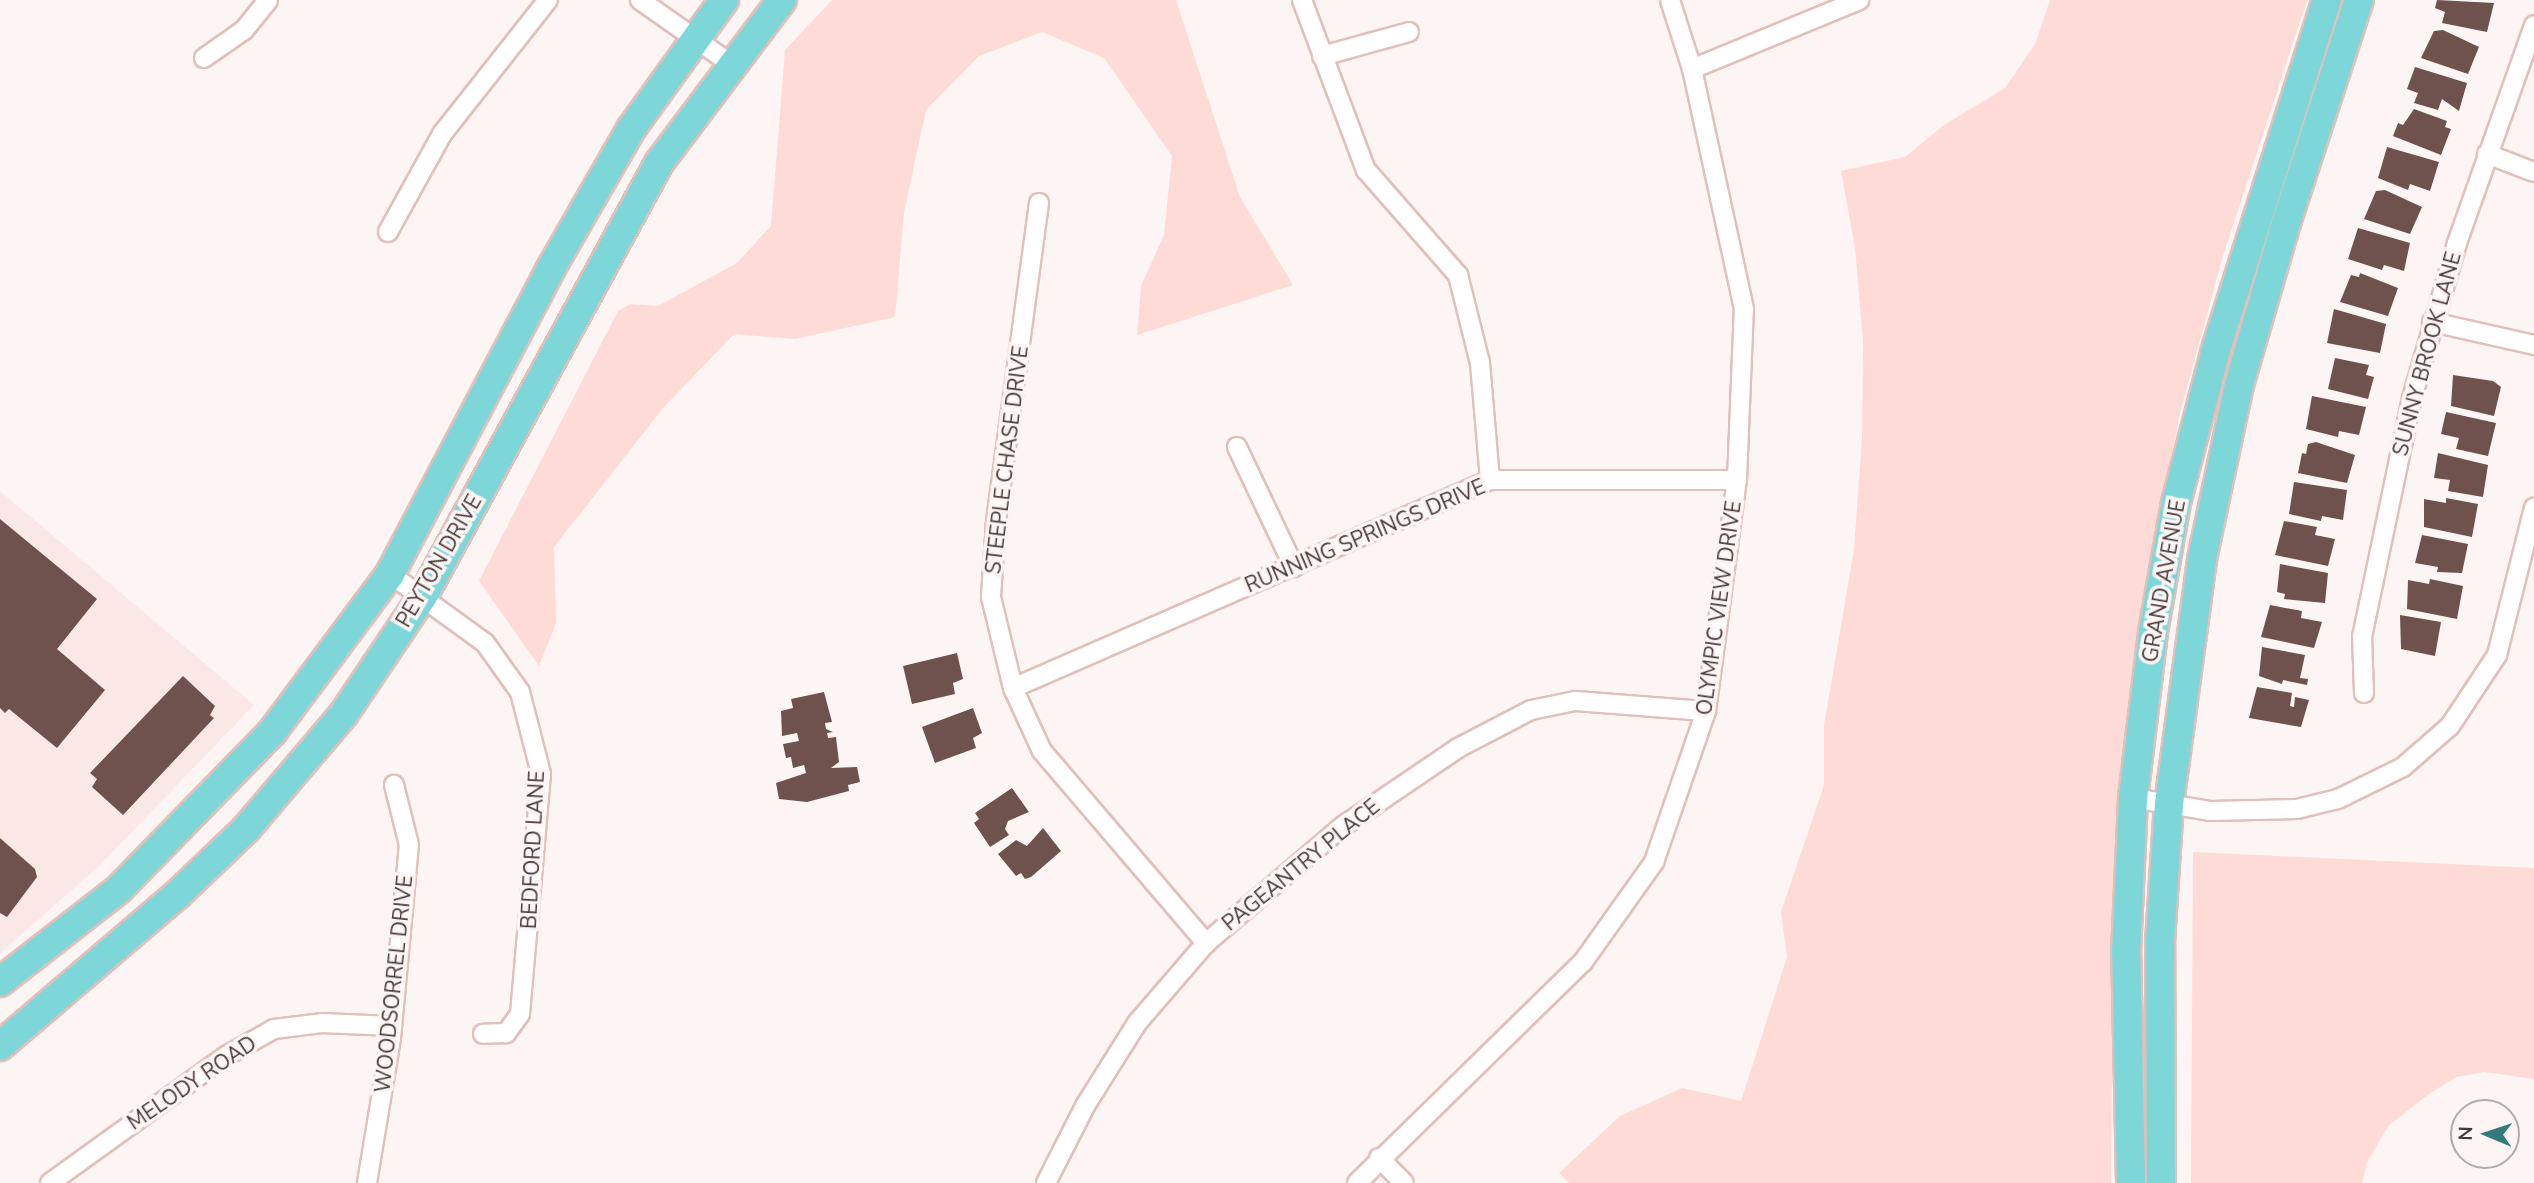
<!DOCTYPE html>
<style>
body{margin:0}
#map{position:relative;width:2534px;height:1183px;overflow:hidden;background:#fcf5f4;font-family:"Nunito Sans",sans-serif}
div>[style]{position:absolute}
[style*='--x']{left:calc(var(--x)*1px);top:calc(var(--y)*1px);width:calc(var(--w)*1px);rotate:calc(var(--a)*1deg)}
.built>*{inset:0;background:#fae8e6}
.green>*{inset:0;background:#ffdbd7}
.building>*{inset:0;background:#6f524e}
.roads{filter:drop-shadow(2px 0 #e1bfbb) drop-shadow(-2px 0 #e1bfbb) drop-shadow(0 2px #e1bfbb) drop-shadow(0 -2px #e1bfbb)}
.street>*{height:18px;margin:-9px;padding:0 9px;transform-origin:9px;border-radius:9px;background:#fff}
.primary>*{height:28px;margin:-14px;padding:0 14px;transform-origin:14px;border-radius:14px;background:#7dd7d8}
span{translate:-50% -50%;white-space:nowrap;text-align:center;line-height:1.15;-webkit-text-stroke:7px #fcf5f4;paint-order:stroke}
.street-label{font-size:21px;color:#473938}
.north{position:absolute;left:2450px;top:1099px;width:70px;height:70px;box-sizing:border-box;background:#fcf5f4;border:2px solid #b4aaa9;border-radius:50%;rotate:272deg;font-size:19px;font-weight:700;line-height:28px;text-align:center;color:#473938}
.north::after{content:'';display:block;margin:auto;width:24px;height:32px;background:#317b7b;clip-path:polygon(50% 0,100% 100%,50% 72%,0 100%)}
</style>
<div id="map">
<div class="built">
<i style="clip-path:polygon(0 491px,254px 705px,97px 868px,0 953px)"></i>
</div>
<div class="green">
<i style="clip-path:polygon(832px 0,1176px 0,1240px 197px,1293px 285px,1137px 335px,1141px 286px,1164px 235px,1172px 156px,1104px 58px,1042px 32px,979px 56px,926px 110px,904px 212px,895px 317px,795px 339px,734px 334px,664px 407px,554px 547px,556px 623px,539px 666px,479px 581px,618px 311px,630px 304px,658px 306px,737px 263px,771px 226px,785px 50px)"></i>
<i style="clip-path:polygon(2050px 0,2307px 0,2222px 259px,2180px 413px,2145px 590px,2114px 863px,2111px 1183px,1569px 1183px,1559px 1173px,1620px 1116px,1682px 1088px,1741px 1101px,1787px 957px,1781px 912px,1824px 785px,1824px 725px,1854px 550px,1862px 437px,1863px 341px,1855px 248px,1841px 171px,1905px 157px,1944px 125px,2005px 88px,2035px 44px)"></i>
<i style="clip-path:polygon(2193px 852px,2534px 868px,2534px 1079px,2484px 1072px,2456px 1077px,2429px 1094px,2389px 1125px,2367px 1162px,2362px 1183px,2191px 1183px)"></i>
</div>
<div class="building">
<i style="clip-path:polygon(2437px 0,2494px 3px,2487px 32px,2442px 23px,2445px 12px,2435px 8px)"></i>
<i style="clip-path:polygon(2443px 30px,2479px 47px,2468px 74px,2421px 58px,2434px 31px)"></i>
<i style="clip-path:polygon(2415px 67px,2467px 83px,2459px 111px,2442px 99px,2438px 110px,2414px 103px,2418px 93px,2407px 89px)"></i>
<i style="clip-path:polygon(2414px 109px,2447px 121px,2445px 127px,2451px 129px,2441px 155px,2393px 136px,2398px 123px,2403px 125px)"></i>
<i style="clip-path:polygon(2387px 147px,2439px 162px,2430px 191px,2410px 184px,2408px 190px,2378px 178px)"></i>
<i style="clip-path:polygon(2385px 190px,2422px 207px,2410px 234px,2364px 219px,2376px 191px)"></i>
<i style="clip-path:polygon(2358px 228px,2410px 243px,2404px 271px,2384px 265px,2382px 270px,2348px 259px)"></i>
<i style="clip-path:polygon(2360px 273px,2398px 288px,2388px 316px,2340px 302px,2351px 275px,2359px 277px)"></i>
<i style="clip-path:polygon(2334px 309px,2386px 324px,2380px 353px,2327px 343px)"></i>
<i style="clip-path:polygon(2335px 358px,2369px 365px,2366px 375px,2374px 377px,2368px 399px,2328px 389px)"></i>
<i style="clip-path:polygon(2453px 375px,2493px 381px,2501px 387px,2494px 416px,2451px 406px)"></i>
<i style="clip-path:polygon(2312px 396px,2366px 407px,2359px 435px,2339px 431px,2338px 437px,2306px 429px)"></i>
<i style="clip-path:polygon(2446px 412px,2496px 423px,2488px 456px,2456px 449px,2459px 438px,2441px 434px)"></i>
<i style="clip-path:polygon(2316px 442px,2355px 455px,2347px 483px,2298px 473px,2302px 453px,2306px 454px,2308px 444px)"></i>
<i style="clip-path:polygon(2438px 453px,2488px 465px,2483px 497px,2448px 491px,2450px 480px,2434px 478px)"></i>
<i style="clip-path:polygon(2294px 482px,2347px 490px,2343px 520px,2322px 516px,2321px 521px,2289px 514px)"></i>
<i style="clip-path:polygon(2446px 498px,2478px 504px,2472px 537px,2424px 527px,2424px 499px,2446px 503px)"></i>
<i style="clip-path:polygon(0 519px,97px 599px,57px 649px,105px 690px,57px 748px,9px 709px,5px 713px,0 708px)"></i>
<i style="clip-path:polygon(2284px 521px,2317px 527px,2315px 535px,2335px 539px,2328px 566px,2275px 555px)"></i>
<i style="clip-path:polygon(2422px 535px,2468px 544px,2462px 573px,2437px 572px,2438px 567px,2415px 563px)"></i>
<i style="clip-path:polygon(2280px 564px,2328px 573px,2325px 603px,2284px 599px,2285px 594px,2277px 592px)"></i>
<i style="clip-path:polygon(2430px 579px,2463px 586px,2457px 619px,2407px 609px,2408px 580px,2429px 584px)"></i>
<i style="clip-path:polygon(2270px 605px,2302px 611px,2301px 618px,2322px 622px,2314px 648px,2261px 637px)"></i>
<i style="clip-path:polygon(2400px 615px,2441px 622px,2435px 656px,2401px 649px)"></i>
<i style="clip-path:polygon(2262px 647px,2305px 655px,2300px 678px,2308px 679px,2307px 685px,2283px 680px,2282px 684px,2259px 676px)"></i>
<i style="clip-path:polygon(957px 653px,963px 679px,953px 683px,955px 694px,912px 704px,903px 666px)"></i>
<i style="clip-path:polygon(183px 676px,215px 706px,210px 715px,214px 718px,123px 815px,92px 787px,97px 779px,90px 773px)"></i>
<i style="clip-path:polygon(2257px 687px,2292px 693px,2290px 706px,2294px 707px,2295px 697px,2309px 700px,2301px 727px,2249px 718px)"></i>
<i style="clip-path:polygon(824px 692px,832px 722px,825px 723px,826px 729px,833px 732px,827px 733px,828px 738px,836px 737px,839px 762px,831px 768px,857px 767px,860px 782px,848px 785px,849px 791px,807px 802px,779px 799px,776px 783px,806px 773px,804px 765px,793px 768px,791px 757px,786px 758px,783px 744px,799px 741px,797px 733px,782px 736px,781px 711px,793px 708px,791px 699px)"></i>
<i style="clip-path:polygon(973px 708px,982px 733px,973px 738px,976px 748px,935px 763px,922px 727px)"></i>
<i style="clip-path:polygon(1012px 788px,1029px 812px,1008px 821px,1005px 829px,1009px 835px,990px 847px,974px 823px,979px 819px,975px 813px)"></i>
<i style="clip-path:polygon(1043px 828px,1061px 851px,1031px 877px,1025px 879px,1021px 873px,1016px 876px,998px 854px,1016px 840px,1027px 846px)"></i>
<i style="clip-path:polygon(0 838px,35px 869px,37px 877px,7px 917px,0 913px)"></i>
</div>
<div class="roads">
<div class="street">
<i style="--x:640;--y:0;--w:111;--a:35.1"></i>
<i style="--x:1302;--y:0;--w:182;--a:69.4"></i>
<i style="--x:1366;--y:170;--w:140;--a:48.8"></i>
<i style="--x:1458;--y:275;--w:91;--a:76"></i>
<i style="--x:1480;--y:363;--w:117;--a:85.1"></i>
<i style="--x:1322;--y:56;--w:90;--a:-15.4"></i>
<i style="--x:204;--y:58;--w:49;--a:-35"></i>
<i style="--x:244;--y:30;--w:38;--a:-51"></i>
<i style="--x:1692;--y:69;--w:181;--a:-22.4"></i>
<i style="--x:2487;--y:154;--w:50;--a:21"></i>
<i style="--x:1039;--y:203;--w:321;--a:97.7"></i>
<i style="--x:996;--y:521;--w:76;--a:93.8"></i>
<i style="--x:991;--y:597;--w:94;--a:76.4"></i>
<i style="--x:1013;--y:688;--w:69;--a:65.3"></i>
<i style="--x:1042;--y:751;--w:253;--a:49.5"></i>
<i style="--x:388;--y:232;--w:112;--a:-61.1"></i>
<i style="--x:442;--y:134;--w:171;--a:-51.7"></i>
<i style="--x:2432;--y:322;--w:105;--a:12.7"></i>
<i style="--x:1237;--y:447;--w:133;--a:64.6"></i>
<i style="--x:390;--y:574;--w:117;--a:36"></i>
<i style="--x:485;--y:643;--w:60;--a:54.5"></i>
<i style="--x:520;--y:692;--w:85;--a:75.6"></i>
<i style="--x:541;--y:774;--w:241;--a:95"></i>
<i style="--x:520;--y:1014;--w:24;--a:126"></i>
<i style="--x:506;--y:1033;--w:23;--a:178"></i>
<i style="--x:1013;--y:688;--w:520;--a:-23.56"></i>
<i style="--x:1490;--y:480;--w:247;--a:0"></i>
<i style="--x:2364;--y:693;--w:56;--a:-92"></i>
<i style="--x:2362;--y:637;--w:244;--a:-78.2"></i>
<i style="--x:2412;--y:398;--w:161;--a:-73.8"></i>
<i style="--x:2457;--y:243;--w:231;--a:-70.5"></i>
<i style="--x:2133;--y:798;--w:79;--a:9.5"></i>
<i style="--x:2211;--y:811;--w:86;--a:-1.3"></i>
<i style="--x:2297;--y:809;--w:42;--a:-13.7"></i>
<i style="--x:2338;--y:799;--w:72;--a:-26.2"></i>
<i style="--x:2403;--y:767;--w:62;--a:-41.1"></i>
<i style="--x:2450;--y:726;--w:85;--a:-56.5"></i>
<i style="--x:2497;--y:655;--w:152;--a:-75.9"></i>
<i style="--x:1379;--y:1158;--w:35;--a:45"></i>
<i style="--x:50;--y:1183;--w:217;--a:-35.8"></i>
<i style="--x:226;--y:1056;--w:55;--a:-29.4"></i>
<i style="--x:274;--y:1029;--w:48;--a:-7.1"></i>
<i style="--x:322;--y:1023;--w:70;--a:2.5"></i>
<i style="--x:367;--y:1183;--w:147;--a:-80.6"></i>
<i style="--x:391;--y:1038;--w:194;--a:-84.7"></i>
<i style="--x:409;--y:845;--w:62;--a:-104"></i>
<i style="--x:1046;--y:1183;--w:86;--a:-63.1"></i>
<i style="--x:1085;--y:1106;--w:98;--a:-57.9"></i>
<i style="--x:1137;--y:1023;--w:106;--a:-49.2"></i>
<i style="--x:1206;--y:943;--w:180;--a:-40.5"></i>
<i style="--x:1343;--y:826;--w:139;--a:-34.1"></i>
<i style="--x:1458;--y:748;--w:82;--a:-27.5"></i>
<i style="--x:1531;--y:710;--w:45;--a:-11.6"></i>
<i style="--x:1575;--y:701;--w:131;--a:4.4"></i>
<i style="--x:1357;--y:1183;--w:316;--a:-44.4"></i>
<i style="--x:1583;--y:962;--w:123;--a:-54.6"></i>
<i style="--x:1654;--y:862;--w:160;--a:-71"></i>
<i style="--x:1706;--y:711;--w:233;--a:-82.4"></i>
<i style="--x:1737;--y:480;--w:171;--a:-87.7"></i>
<i style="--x:1744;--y:309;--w:246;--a:-102.2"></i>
<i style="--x:1692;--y:69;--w:72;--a:-107.7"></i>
</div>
<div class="primary">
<i style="--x:0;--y:982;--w:151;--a:-38"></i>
<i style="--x:119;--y:889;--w:221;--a:-45.7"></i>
<i style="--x:273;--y:731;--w:196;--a:-53.3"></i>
<i style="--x:390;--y:574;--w:344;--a:-62.2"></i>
<i style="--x:550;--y:270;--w:163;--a:-60.1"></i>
<i style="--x:631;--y:129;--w:159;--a:-54.2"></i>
<i style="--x:0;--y:1046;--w:233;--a:-40.5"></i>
<i style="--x:177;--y:895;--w:97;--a:-43.7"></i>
<i style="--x:247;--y:828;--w:148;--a:-49.7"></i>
<i style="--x:343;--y:715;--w:143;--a:-56.1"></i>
<i style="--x:423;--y:596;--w:493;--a:-61.4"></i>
<i style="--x:659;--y:163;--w:204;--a:-53"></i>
<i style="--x:2131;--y:1183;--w:230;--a:-91.2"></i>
<i style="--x:2126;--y:953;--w:155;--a:-87.4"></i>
<i style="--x:2133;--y:798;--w:167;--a:-83.1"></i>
<i style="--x:2153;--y:632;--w:131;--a:-79.9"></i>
<i style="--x:2176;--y:503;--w:162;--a:-75.4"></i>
<i style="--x:2217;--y:346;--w:363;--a:-72.4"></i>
<i style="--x:2161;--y:1183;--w:241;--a:-90.2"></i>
<i style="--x:2160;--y:942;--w:138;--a:-86.3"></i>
<i style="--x:2169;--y:804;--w:247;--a:-82.3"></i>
<i style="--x:2202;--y:559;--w:178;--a:-78"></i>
<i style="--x:2239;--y:385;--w:169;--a:-73.8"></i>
<i style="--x:2286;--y:223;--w:235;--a:-71.9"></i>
</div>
</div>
<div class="street-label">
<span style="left:2427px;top:354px;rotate:-75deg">SUNNY BROOK LANE</span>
<span style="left:1007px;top:460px;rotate:-83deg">STEEPLE CHASE DRIVE</span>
<span style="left:1365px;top:536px;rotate:-23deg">RUNNING SPRINGS DRIVE</span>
<span style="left:439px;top:561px;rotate:-60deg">PEYTON DRIVE</span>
<span style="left:2164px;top:581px;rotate:-80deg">GRAND AVENUE</span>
<span style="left:1719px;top:608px;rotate:-82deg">OLYMPIC VIEW DRIVE</span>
<span style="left:533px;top:850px;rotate:-87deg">BEDFORD LANE</span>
<span style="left:1301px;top:865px;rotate:-39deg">PAGEANTRY PLACE</span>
<span style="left:394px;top:984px;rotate:-84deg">WOODSORREL DRIVE</span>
<span style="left:192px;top:1083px;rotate:-34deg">MELODY ROAD</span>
</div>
<div class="north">N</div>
</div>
